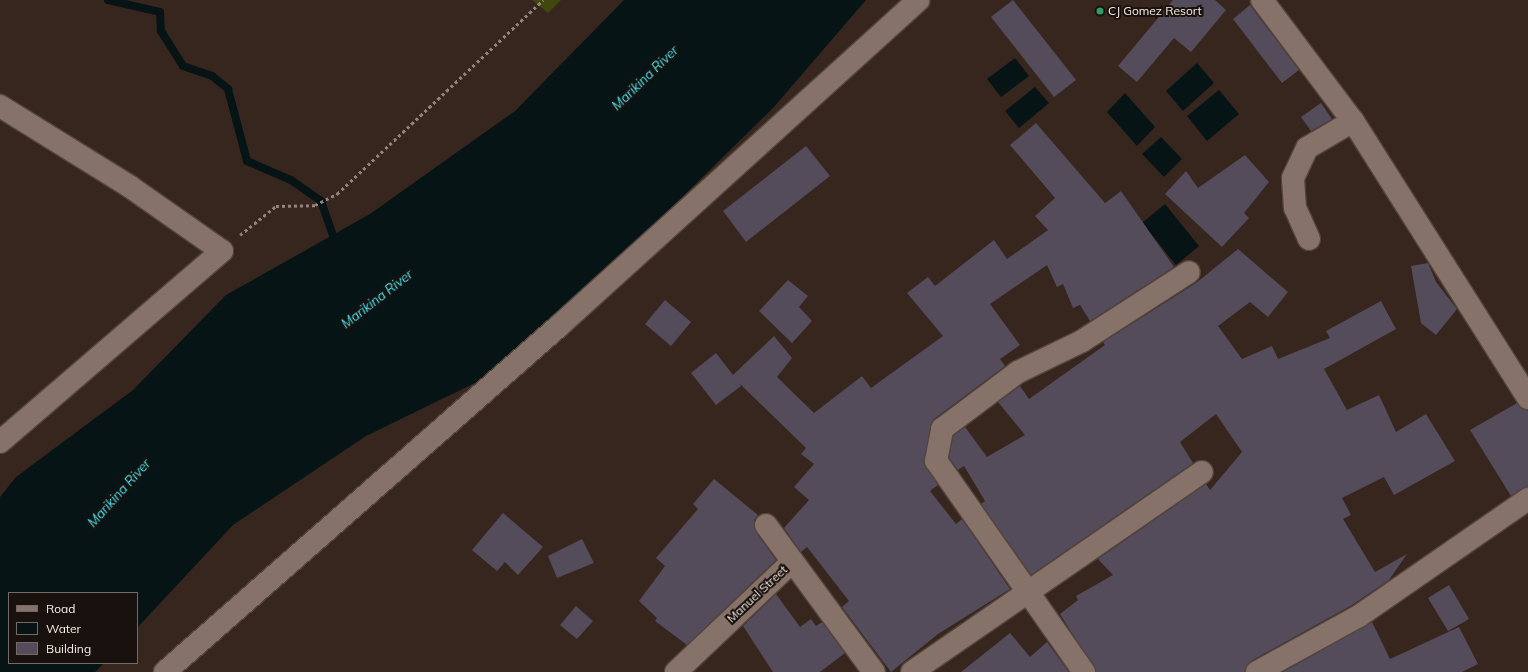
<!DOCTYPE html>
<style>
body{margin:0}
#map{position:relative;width:1528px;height:672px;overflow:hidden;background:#37261e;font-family:Mulish,sans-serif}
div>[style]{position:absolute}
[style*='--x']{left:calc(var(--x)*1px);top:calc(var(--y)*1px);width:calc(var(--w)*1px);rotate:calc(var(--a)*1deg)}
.green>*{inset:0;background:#42480d}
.water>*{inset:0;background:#061415}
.stream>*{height:8px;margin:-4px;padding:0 4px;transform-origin:4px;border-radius:4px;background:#061415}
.building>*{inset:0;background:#544b5b}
.path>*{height:2.5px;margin-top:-1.25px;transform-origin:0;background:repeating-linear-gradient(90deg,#91827c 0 3px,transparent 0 6px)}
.roads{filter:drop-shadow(1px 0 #53453d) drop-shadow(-1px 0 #53453d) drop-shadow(0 1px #53453d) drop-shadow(0 -1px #53453d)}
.minor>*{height:22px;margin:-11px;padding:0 11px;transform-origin:11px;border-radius:11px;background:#867268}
.dots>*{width:11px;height:11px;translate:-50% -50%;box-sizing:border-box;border:2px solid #19110d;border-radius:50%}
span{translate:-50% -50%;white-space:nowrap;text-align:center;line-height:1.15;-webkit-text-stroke:4px #19110d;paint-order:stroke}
.poi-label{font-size:12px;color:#faeee9}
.left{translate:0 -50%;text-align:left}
.street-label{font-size:12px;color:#faeee9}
.water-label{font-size:13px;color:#45e7f3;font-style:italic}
.legend{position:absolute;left:8px;top:592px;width:130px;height:72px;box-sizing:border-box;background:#19110d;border:1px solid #736965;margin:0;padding:5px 7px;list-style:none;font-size:12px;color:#faeee9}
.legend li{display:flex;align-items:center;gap:8px;height:20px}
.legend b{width:20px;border:1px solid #736965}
</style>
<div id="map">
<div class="green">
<i style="clip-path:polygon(532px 0,561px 0,548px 13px)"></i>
</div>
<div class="water">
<i style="clip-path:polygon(624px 0,866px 0,773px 108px,625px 253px,483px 379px,366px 436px,233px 525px,137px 628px,137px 593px,9px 593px,9px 663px,104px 663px,95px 672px,0 672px,0 497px,16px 477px,133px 390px,226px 295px,370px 214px,515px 111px)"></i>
<i style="clip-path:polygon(1015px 58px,1029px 76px,1001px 97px,987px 79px)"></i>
<i style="clip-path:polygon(1197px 63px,1214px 83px,1183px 111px,1166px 91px)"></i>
<i style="clip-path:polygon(1035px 87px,1049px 103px,1019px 128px,1005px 111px)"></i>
<i style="clip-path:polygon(1219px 90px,1239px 114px,1207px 141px,1187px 116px)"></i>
<i style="clip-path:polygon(1125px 93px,1155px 127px,1137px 146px,1107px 112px)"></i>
<i style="clip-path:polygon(1161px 137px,1182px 159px,1164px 177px,1142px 154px)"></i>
<i style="clip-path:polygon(1165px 204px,1199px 246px,1176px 265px,1142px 223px)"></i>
</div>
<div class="stream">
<i style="--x:108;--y:0;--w:53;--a:13"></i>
<i style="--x:160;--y:12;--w:19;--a:87"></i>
<i style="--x:161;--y:31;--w:41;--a:57.8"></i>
<i style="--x:183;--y:66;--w:31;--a:19"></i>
<i style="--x:212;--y:76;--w:21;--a:39"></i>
<i style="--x:228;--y:89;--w:74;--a:75.2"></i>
<i style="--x:247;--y:161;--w:48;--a:23.4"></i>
<i style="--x:291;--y:180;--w:37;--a:35"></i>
<i style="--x:321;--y:201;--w:46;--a:70.8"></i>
</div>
<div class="building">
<i style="clip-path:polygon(1013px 0,1076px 80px,1054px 97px,991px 17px)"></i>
<i style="clip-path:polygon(1173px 0,1215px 0,1226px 10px,1191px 52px,1174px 38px,1137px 82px,1118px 66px)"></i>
<i style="clip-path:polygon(1250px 5px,1299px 70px,1282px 83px,1233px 19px)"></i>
<i style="clip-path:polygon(1321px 103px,1332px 119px,1311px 131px,1301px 117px)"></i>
<i style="clip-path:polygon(1036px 123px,1105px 203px,1121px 191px,1174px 267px,1090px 321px,1080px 305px,1073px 308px,1063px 284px,1057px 287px,1047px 265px,990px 304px,1020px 345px,1000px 359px,1005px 366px,934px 419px,924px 463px,938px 485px,930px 491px,956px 524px,962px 519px,1010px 589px,938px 634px,891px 672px,842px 607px,849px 601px,807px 547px,801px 552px,784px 528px,809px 500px,794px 487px,814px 464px,801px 454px,806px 448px,739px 383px,741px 386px,716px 405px,691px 373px,716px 353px,733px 375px,774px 336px,792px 358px,777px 377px,814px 413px,862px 376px,871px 388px,943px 336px,907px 293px,928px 277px,935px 286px,994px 240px,1007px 259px,1048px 230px,1035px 216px,1055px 198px,1010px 145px)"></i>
<i style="clip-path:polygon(806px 146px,830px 176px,746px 242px,723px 211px)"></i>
<i style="clip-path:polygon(1245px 155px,1269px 182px,1244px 213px,1249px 218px,1222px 247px,1165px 194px,1186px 171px,1198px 188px)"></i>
<i style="clip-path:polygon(1238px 249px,1288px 292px,1268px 317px,1250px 302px,1218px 326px,1242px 359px,1272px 346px,1278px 359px,1330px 338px,1326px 331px,1381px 301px,1396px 329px,1324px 369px,1347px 410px,1379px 395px,1396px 432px,1426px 414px,1455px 461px,1394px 495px,1384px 477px,1342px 498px,1351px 515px,1343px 519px,1375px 572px,1407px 554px,1389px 580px,1352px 605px,1251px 661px,1245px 672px,1096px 672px,1060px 614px,1078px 600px,1076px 596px,1113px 575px,1098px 559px,1206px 484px,1210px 490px,1242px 452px,1216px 414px,1180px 442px,1193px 463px,1031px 575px,981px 504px,985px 501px,964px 466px,958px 470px,949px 458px,953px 436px,965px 427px,987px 457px,1025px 435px,998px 402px,1020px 386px,1029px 399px,1105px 345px,1103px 342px,1196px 283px)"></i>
<i style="clip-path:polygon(1428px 263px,1436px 282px,1457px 309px,1436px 335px,1421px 323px,1411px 266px)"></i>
<i style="clip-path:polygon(788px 280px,808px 296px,799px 307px,812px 321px,792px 343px,759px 311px)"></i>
<i style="clip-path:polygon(665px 300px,691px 322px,671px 346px,645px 324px)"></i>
<i style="clip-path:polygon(1517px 403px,1528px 411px,1528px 487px,1511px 496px,1470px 430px)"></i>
<i style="clip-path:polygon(714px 479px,758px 515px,754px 520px,756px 532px,776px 560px,687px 645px,655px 621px,657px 618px,639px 601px,665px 566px,656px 558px,698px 509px,693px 504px)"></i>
<i style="clip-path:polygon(503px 513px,543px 547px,518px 575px,505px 562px,497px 571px,472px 550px)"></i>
<i style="clip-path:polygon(582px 539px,594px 563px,557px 578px,548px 556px)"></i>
<i style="clip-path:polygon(1449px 585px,1469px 619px,1448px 631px,1428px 598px)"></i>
<i style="clip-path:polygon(776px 594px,800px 627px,811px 619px,816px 626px,822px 622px,845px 653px,820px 672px,773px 672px,743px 626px)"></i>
<i style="clip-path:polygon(576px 606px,593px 621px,577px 639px,560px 625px)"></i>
<i style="clip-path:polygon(1372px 622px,1390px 659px,1459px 627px,1478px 664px,1462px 672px,1283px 672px)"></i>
<i style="clip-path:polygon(1010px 633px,1030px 657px,1047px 642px,1069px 672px,961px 672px)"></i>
</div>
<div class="path">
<i style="--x:240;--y:235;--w:46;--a:-38.9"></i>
<i style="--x:276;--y:206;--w:39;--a:-1"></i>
<i style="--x:315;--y:205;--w:25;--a:-27"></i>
<i style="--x:337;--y:194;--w:283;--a:-43.3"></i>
</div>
<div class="roads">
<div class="minor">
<i style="--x:1262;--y:0;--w:151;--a:53.1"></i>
<i style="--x:1353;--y:121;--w:328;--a:57.7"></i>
<i style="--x:0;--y:106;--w:152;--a:31.8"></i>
<i style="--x:129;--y:186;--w:113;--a:35"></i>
<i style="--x:222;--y:251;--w:293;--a:139.3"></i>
<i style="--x:1309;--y:239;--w:34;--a:-114"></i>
<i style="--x:1295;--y:208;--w:30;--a:-94"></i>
<i style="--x:1293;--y:178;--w:33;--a:-65"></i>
<i style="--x:1307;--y:148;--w:53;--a:-30.4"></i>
<i style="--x:766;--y:525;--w:182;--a:53.7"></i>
<i style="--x:165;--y:672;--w:524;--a:-41.29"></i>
<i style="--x:559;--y:326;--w:485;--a:-42.2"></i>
<i style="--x:676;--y:672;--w:160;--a:-43.5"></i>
<i style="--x:912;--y:672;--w:352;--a:-34.6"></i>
<i style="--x:1084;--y:672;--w:258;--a:-125"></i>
<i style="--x:936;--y:461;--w:33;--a:-79"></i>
<i style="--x:942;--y:429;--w:95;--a:-36.9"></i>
<i style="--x:1018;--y:372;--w:71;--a:-25.8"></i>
<i style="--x:1082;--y:341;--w:127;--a:-32.8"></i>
<i style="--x:1257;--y:672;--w:116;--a:-28.8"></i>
<i style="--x:1359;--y:616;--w:206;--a:-34.7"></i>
</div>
</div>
<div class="dots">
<i style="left:1100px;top:11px;background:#2e9e5b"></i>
</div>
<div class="poi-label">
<span class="left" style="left:1108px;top:11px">CJ Gomez Resort</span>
</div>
<div class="street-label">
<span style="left:757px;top:594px;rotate:-43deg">Manuel Street</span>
</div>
<div class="water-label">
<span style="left:645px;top:78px;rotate:-44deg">Marikina River</span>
<span style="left:377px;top:299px;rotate:-38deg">Marikina River</span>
<span style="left:119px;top:493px;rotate:-48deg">Marikina River</span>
</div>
<ul class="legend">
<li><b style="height:5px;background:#867268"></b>Road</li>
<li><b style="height:11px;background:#061415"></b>Water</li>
<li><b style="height:11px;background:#544b5b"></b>Building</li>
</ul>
</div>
